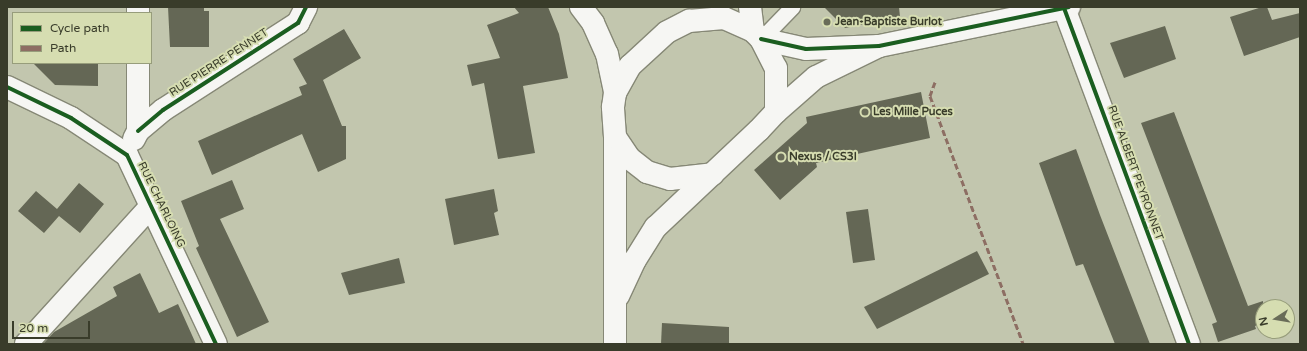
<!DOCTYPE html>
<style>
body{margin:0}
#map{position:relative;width:1307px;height:351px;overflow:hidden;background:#c2c6ae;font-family:"Varela Round",sans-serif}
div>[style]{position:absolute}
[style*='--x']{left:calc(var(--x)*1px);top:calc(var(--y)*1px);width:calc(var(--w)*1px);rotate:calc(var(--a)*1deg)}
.building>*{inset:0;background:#646755}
.roads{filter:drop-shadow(1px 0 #868876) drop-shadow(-1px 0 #868876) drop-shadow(0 1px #868876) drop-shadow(0 -1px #868876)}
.lane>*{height:15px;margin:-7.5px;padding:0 7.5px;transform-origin:7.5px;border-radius:7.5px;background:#f6f6f3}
.street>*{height:22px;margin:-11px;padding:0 11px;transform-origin:11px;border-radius:11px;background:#f6f6f3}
.secondary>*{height:22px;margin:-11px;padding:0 11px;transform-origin:11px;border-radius:11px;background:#f6f6f3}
.quiet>*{height:3px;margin-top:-1.5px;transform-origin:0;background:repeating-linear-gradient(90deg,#8d6e63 0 6px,transparent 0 9px)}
.cycleway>*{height:4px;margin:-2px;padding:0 2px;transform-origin:2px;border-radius:2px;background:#1b5e20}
.dots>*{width:11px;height:11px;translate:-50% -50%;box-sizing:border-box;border:2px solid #d6ddb1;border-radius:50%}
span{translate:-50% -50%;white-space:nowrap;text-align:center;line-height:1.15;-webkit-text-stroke:4px #d6ddb1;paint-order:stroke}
.poi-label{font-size:11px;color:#393c2a;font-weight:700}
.left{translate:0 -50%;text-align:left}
.street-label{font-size:11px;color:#393c2a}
.frame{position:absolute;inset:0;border:8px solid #393c2a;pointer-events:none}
.legend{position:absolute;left:12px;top:12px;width:140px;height:52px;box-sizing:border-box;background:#d6ddb1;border:1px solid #979d7b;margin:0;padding:5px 7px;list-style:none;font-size:12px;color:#393c2a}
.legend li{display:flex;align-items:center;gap:8px;height:20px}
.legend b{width:20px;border:1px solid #979d7b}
.north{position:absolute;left:1255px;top:299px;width:40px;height:40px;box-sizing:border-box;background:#d6ddb1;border:1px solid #979d7b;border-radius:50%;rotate:258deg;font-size:11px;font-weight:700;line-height:16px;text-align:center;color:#393c2a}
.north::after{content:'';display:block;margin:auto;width:14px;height:18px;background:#696c58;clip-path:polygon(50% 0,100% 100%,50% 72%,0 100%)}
.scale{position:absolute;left:12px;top:321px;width:78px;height:18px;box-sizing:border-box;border:2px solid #393c2a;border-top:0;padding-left:5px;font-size:12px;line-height:14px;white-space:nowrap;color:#393c2a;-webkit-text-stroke:3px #d6ddb1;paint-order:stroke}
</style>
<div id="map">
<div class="building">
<i style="clip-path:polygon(168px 7px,204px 7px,204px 11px,209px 11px,209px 47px,170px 47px)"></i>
<i style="clip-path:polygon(514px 7px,548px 7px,559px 34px,568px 78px,523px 86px,535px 153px,498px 159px,484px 83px,472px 86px,467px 65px,500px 58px,487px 25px,519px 13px)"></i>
<i style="clip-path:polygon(824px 7px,899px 7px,900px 17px,845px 28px)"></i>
<i style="clip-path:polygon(1262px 7px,1267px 7px,1272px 20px,1300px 13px,1300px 37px,1244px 56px,1230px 17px)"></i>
<i style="clip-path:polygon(1165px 26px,1176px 59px,1124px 78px,1110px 43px)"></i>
<i style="clip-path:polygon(344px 29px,361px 58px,323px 80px,342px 126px,346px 126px,346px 159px,318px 172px,302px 134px,212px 175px,198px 141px,302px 95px,299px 87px,307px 84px,293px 59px)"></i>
<i style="clip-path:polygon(33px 63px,98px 63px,98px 86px,55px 85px)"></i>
<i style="clip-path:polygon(921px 92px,930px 138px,816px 163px,817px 167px,780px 200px,754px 170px,807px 123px,806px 117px)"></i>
<i style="clip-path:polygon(1174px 112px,1248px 306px,1263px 301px,1263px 323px,1255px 326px,1256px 329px,1218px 342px,1212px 324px,1217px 322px,1141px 123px)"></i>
<i style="clip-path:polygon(1076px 149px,1100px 215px,1150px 344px,1115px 344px,1083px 264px,1076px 266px,1039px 163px)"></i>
<i style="clip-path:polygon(232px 180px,244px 209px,220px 219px,269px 322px,237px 337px,196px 248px,199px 246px,181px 201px)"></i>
<i style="clip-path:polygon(79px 183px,104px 204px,80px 233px,59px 216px,44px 233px,18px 211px,36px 191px,57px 209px)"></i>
<i style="clip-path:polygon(494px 189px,498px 211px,494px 213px,499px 235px,454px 245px,445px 199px)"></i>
<i style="clip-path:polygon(868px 209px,875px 260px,853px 263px,846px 212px)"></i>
<i style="clip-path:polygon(977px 251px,989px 274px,877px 329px,864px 307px)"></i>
<i style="clip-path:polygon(399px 258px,405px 283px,349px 295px,341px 273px)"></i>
<i style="clip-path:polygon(140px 273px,159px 313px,178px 304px,196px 344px,43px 344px,54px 332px,117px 296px,113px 287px)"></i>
<i style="clip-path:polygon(662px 323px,729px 327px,729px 344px,661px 344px)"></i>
</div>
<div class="roads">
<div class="lane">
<i style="--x:761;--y:39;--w:45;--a:-45.9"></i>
</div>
<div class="street">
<i style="--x:1064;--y:8;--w:358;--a:69.6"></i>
<i style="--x:138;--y:13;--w:6;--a:-90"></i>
<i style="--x:7;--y:87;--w:71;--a:25.8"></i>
<i style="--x:71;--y:118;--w:67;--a:33.5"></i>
<i style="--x:127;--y:155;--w:209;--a:64.8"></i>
<i style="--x:138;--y:131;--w:33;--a:-40"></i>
<i style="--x:163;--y:110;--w:161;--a:-32.8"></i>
<i style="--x:298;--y:23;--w:18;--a:-63"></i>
<i style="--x:134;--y:139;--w:9;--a:-63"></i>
<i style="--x:138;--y:131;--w:68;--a:-90"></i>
<i style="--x:26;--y:344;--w:188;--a:-47.8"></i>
</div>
<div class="secondary">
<i style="--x:581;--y:7;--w:20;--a:53"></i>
<i style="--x:593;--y:23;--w:34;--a:66"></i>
<i style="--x:607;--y:54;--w:40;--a:78"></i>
<i style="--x:750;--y:7;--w:24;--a:83"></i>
<i style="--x:761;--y:39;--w:46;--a:12.5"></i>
<i style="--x:806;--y:49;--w:73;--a:-2.4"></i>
<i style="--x:879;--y:46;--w:194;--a:-11.6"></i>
<i style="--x:615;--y:137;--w:25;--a:56"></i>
<i style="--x:629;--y:158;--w:23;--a:38"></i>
<i style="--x:647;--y:172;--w:24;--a:17"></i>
<i style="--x:670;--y:179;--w:43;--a:-6.6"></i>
<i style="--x:618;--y:296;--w:40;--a:-65"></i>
<i style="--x:635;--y:260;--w:39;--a:-58"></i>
<i style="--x:656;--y:227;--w:141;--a:-43.3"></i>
<i style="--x:759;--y:130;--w:25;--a:-47"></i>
<i style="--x:776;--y:112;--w:53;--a:-41.2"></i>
<i style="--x:816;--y:77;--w:70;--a:-26.2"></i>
<i style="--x:615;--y:344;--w:207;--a:-90"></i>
<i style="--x:615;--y:137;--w:30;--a:-94"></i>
<i style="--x:613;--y:107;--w:14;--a:-82"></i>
<i style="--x:615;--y:93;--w:31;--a:-61"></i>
<i style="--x:630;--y:66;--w:50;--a:-42.6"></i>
<i style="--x:667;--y:32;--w:25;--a:-27"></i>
<i style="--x:689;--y:21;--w:35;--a:-5"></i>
<i style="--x:724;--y:18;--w:32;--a:24"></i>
<i style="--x:753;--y:31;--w:11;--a:45"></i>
<i style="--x:761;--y:39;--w:33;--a:63"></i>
<i style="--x:776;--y:68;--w:44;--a:90"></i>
</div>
</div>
<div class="quiet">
<i style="--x:935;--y:82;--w:15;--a:110"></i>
<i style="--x:930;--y:96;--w:265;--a:69.4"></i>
</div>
<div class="cycleway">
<i style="--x:1064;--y:8;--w:358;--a:69.6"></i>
<i style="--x:761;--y:39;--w:46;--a:12.5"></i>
<i style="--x:806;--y:49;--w:73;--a:-2.4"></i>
<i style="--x:879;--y:46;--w:194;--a:-11.6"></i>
<i style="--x:7;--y:87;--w:71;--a:25.8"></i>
<i style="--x:71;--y:118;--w:67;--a:33.5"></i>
<i style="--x:127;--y:155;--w:209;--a:64.8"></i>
<i style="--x:138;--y:131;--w:33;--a:-40"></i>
<i style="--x:163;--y:110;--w:161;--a:-32.8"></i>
<i style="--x:298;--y:23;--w:18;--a:-63"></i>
</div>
<div class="dots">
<i style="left:827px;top:22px;background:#696c58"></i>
<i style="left:865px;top:112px;background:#696c58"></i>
<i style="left:781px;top:157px;background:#696c58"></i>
</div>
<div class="poi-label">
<span class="left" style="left:835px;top:22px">Jean-Baptiste Burlot</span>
<span class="left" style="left:873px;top:112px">Les Mille Puces</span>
<span class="left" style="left:789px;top:157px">Nexus / CS3I</span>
</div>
<div class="street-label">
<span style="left:219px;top:63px;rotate:-33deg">RUE PIERRE PENNET</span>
<span style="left:1135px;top:173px;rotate:70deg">RUE ALBERT PEYRONNET</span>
<span style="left:161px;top:205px;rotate:64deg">RUE CHARLOING</span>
</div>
<div class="frame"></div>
<ul class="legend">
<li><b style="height:5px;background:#1b5e20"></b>Cycle path</li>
<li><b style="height:5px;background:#8d6e63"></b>Path</li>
</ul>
<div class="north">N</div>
<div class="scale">20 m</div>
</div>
